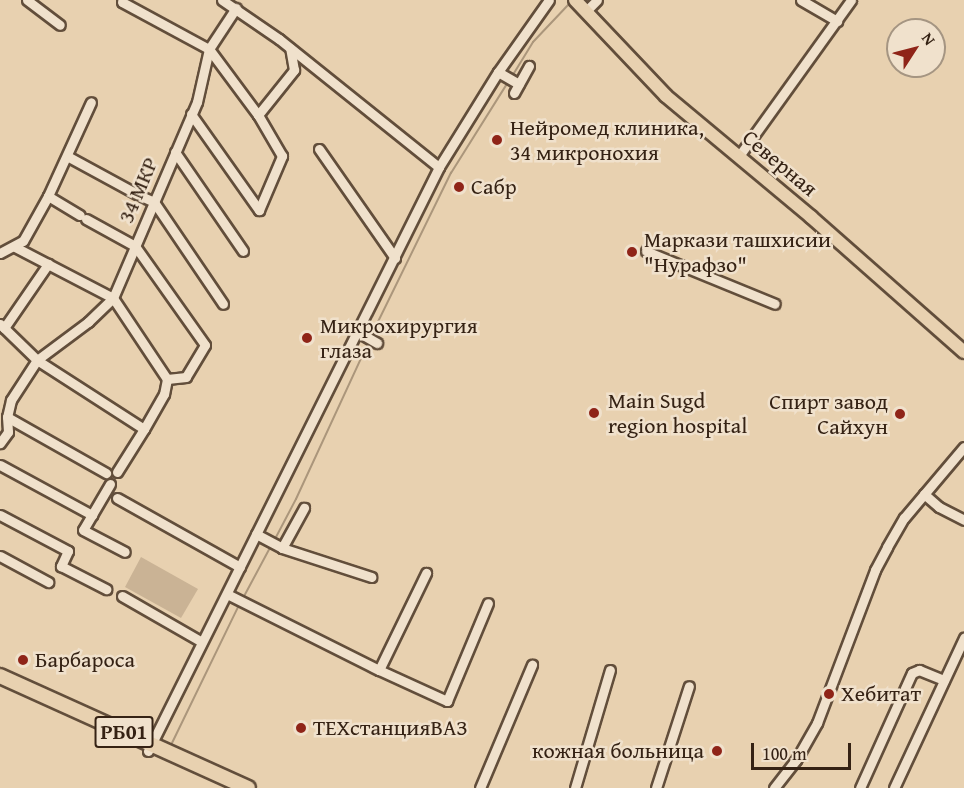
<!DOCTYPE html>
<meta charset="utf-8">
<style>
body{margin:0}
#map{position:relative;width:964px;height:788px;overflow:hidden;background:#e8d1b0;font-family:"Gentium Book Plus",serif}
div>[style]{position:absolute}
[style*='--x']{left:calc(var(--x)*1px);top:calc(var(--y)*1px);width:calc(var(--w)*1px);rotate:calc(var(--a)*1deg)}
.green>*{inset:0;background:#cab395}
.stream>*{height:2px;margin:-1px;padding:0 1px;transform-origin:1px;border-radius:1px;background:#ab967b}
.roads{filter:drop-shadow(2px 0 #624e3b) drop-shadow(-2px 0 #624e3b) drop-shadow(0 2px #624e3b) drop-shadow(0 -2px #624e3b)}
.minor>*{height:9px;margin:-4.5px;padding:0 4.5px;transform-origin:4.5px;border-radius:4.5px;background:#f0e1cc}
.major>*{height:12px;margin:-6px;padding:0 6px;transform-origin:6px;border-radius:6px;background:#e8d1b0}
.highway>*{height:14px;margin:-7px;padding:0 7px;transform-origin:7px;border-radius:7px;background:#e8d1b0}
.dots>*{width:16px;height:16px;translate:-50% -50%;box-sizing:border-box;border:3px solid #f0e1cc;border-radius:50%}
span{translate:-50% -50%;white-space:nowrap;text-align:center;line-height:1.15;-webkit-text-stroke:5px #f0e1cc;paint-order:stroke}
.shield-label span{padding:2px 4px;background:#f0e1cc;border:2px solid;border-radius:4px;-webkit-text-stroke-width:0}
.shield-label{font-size:21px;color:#352214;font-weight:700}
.poi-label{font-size:22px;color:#352214}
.left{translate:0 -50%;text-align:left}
.right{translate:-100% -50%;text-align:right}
.street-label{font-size:22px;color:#352214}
.north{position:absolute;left:886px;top:18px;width:60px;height:60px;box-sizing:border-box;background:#f0e1cc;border:2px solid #a59582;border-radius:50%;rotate:54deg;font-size:16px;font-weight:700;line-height:24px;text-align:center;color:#352214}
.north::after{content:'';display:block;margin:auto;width:21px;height:27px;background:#8f2418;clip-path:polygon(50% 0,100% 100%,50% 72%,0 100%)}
.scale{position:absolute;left:751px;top:743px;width:100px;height:27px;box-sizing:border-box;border:3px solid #352214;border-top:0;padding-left:8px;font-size:18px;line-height:21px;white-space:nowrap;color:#352214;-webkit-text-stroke:4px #f0e1cc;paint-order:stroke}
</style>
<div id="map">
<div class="green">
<i style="clip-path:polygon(141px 557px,198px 589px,181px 618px,125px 587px)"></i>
</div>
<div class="stream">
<i style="--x:511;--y:78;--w:42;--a:-58.6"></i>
<i style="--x:533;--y:42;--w:51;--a:-46.6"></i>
<i style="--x:371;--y:336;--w:182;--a:-63.9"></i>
<i style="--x:451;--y:173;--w:107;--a:-57.9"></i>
<i style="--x:275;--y:539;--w:45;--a:-62.3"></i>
<i style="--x:296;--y:499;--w:174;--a:-65.2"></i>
<i style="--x:242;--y:600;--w:64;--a:-61.8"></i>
<i style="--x:172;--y:743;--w:153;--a:-64.1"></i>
</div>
<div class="roads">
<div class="minor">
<i style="--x:27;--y:0;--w:41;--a:37.1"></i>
<i style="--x:222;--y:0;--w:69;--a:34.4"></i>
<i style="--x:279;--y:39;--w:205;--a:38.7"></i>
<i style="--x:801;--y:0;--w:42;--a:30.3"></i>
<i style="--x:122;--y:2;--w:99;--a:28.4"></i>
<i style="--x:209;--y:49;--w:82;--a:53.4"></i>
<i style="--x:587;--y:10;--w:14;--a:-45"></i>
<i style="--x:498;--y:72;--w:24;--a:30"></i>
<i style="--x:514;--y:93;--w:31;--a:-61"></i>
<i style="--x:191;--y:114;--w:118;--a:54.7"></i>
<i style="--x:319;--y:149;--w:133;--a:55.1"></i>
<i style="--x:175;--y:152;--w:120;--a:55.5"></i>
<i style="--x:67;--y:156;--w:80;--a:28.5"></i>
<i style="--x:739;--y:156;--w:192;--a:-54.3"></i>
<i style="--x:48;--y:196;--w:37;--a:31"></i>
<i style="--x:143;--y:197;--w:12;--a:24"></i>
<i style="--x:154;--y:202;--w:123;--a:55.9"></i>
<i style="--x:259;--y:210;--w:59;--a:-66.9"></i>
<i style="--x:282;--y:156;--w:48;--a:-120.3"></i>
<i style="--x:258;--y:115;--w:58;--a:-51.3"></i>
<i style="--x:294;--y:70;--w:22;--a:-100"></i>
<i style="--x:86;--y:219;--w:56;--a:28.9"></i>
<i style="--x:135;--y:246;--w:121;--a:54.7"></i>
<i style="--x:205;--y:345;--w:37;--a:121"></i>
<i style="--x:186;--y:377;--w:19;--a:174"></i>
<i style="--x:167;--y:379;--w:15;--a:101"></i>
<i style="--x:164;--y:394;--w:40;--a:119.7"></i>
<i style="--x:15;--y:247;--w:110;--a:27.5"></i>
<i style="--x:113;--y:298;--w:97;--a:56.3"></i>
<i style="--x:646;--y:251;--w:139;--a:22.3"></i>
<i style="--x:0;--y:253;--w:26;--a:-28"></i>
<i style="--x:23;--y:241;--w:51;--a:-60.9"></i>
<i style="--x:48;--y:196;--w:103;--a:-65.4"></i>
<i style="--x:0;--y:324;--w:52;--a:44.2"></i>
<i style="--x:37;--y:360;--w:48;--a:123"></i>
<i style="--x:11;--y:400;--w:17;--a:103"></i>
<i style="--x:7;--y:417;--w:15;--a:86"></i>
<i style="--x:8;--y:432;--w:14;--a:126"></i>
<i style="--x:4;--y:328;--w:78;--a:-55.5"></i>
<i style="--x:358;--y:332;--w:22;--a:30"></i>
<i style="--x:7;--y:417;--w:114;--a:29.5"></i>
<i style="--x:0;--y:465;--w:105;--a:28.5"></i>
<i style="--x:117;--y:472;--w:51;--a:-57.9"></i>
<i style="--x:144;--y:429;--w:127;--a:-147.2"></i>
<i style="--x:37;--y:360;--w:64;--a:-36.7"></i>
<i style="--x:88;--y:322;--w:35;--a:-44"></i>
<i style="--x:113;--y:298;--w:213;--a:-66.8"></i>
<i style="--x:197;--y:102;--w:54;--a:-77.2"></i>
<i style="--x:209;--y:49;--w:49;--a:-56.6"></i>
<i style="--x:110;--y:484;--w:53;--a:120.4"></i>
<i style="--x:83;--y:530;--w:47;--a:27.6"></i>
<i style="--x:924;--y:494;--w:20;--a:41"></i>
<i style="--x:939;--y:507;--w:28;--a:27"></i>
<i style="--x:117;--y:498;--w:141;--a:29.3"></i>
<i style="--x:0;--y:515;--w:77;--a:27.9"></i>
<i style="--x:68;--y:551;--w:17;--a:115"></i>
<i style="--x:61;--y:566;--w:51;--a:27.1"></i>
<i style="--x:256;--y:534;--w:30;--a:28"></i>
<i style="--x:282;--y:548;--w:94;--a:18"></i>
<i style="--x:282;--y:548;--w:46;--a:-61.2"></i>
<i style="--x:0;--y:556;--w:55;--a:28.4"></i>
<i style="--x:227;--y:594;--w:170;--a:26.6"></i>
<i style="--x:379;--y:670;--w:108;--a:-64.1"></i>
<i style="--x:122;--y:596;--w:92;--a:29.9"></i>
<i style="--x:379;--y:670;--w:75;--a:24.5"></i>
<i style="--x:447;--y:701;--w:106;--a:-67.3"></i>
<i style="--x:148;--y:751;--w:652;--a:-63.51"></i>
<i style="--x:439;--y:167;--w:112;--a:-58.2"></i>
<i style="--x:498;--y:72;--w:88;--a:-54.7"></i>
<i style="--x:480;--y:788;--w:134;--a:-67.1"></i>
<i style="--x:575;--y:788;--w:123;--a:-73.5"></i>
<i style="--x:656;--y:788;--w:107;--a:-72.1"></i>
<i style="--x:774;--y:788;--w:36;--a:-52"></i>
<i style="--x:796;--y:760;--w:43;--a:-60.4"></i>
<i style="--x:817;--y:723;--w:164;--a:-69.2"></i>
<i style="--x:875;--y:570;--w:26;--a:-62"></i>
<i style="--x:887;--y:547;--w:34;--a:-60"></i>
<i style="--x:904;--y:518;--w:93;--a:-49.8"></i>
<i style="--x:860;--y:788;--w:126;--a:-65.7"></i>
<i style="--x:912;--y:673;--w:8;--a:-23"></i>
<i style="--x:919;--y:670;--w:27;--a:22"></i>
<i style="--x:894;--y:788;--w:166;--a:-65"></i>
</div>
<div class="major">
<i style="--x:575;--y:0;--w:132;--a:46.5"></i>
<i style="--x:666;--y:96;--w:189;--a:39.8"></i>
<i style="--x:811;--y:217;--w:204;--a:41.4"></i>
</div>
<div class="highway">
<i style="--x:0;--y:676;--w:272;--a:24.3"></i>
</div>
</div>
<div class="dots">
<i style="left:497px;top:140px;background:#8f2418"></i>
<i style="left:459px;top:187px;background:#8f2418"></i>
<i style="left:632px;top:252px;background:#8f2418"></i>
<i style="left:307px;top:338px;background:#8f2418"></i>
<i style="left:594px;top:413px;background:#8f2418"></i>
<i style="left:900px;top:414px;background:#8f2418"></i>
<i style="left:23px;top:660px;background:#8f2418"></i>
<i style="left:829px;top:694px;background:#8f2418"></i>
<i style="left:301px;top:728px;background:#8f2418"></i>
<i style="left:717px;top:751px;background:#8f2418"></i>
</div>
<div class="shield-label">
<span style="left:124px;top:732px">РБ01</span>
</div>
<div class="poi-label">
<span class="left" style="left:510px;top:140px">Нейромед клиника,<br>34 микронохия</span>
<span class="left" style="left:471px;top:187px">Сабр</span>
<span class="left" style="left:644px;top:252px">Маркази ташхисии<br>"Нурафзо"</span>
<span class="left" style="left:320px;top:338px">Микрохирургия<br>глаза</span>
<span class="left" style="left:608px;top:413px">Main Sugd<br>region hospital</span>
<span class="right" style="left:888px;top:414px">Спирт завод<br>Сайхун</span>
<span class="left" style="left:35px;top:660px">Барбароса</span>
<span class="left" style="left:841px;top:694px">Хебитат</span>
<span class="left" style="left:313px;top:728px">ТЕХстанцияВАЗ</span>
<span class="right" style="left:704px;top:751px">кожная больница</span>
</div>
<div class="street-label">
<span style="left:780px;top:163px;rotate:40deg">Северная</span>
<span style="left:138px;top:190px;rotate:-67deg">34 МКР</span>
</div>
<div class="north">N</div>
<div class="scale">100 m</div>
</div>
